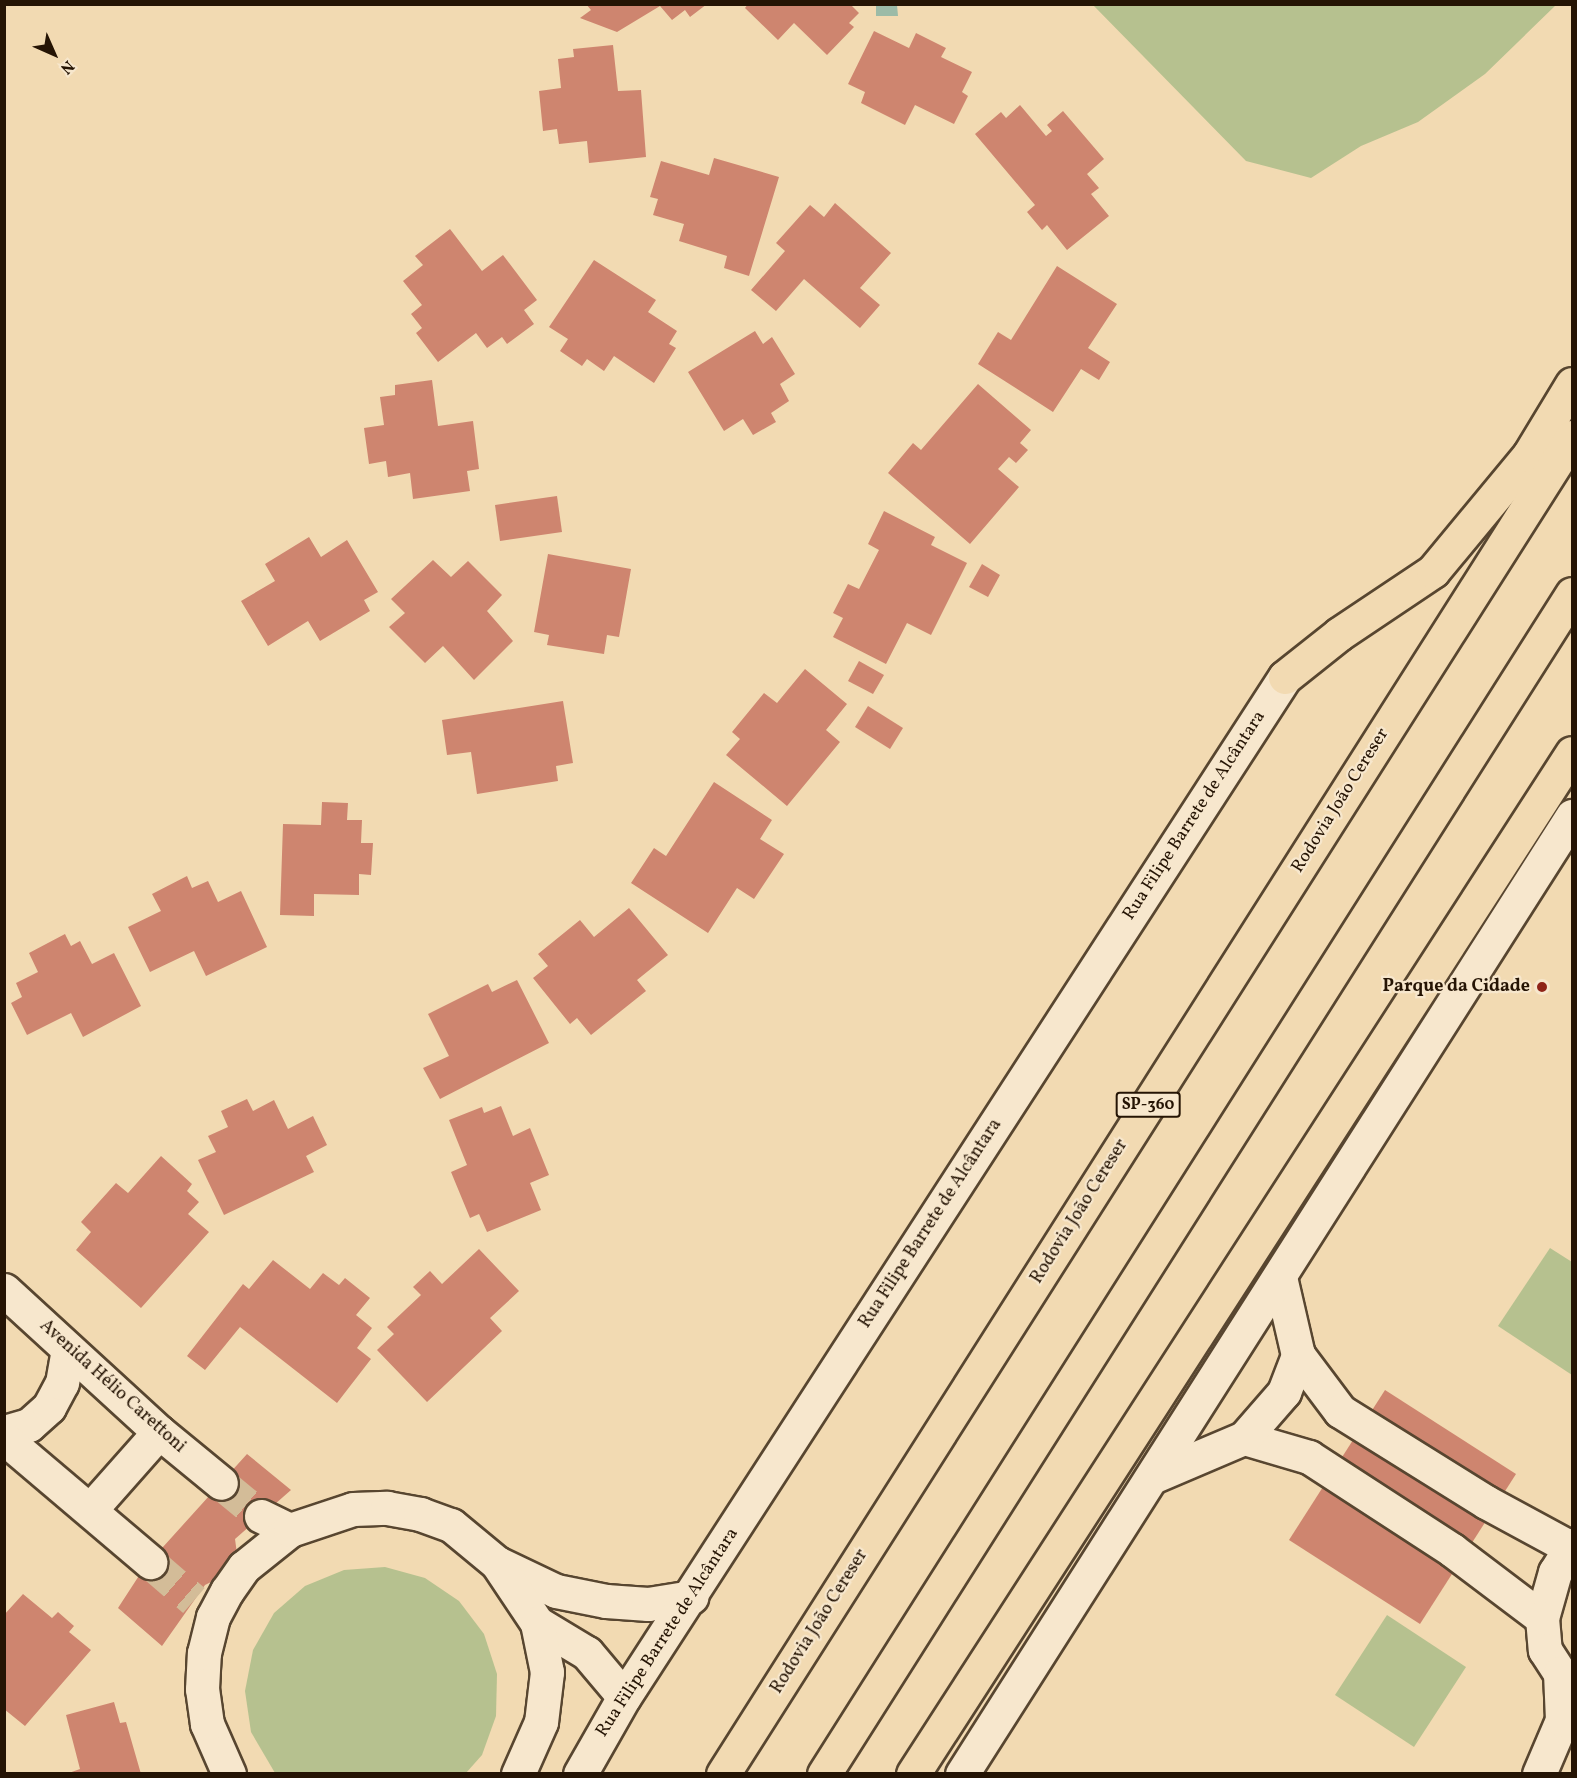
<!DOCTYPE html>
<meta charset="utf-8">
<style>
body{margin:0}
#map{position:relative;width:1577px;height:1778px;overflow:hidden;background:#f2dab2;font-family:Vollkorn,serif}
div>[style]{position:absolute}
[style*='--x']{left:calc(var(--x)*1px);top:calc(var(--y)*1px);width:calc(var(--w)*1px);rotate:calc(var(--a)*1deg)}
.green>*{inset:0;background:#b6c18f}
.water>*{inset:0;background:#9cbba7}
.building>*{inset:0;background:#ce856f}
.minor-tunnel>*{height:33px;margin-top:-16.5px;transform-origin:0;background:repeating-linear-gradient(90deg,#d3bc98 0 33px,transparent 0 49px)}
.roads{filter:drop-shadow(2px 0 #584630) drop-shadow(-2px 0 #584630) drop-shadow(0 2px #584630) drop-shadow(0 -2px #584630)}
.minor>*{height:33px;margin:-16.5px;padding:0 16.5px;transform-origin:16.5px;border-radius:16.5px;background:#f7e7cd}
.highway>*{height:33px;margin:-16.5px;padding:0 16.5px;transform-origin:16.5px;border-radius:16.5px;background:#f2dab2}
.dots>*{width:16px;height:16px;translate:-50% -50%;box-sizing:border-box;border:3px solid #f7e7cd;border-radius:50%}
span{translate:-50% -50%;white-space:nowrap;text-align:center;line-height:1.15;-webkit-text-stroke:4.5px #f7e7cd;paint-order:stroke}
.shield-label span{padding:2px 4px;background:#f7e7cd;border:2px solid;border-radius:4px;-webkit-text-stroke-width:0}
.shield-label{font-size:16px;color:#251404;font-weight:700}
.street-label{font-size:18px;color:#251404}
.poi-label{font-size:18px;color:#251404;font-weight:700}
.right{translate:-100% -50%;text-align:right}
.frame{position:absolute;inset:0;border:6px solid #251404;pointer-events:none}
.north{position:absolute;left:24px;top:24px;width:60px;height:60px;-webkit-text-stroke:4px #f7e7cd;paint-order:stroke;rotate:135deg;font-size:16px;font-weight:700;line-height:24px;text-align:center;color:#251404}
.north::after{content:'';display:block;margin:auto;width:21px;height:27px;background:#251404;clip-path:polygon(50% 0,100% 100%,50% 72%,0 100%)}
</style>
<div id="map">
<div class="green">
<i style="clip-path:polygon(1093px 5px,1556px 5px,1485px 74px,1418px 122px,1361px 146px,1311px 178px,1246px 161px)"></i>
<i style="clip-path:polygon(1550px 1248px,1572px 1262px,1572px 1375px,1498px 1326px)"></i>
<i style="clip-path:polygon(385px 1567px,425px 1578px,459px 1601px,484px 1634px,497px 1674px,496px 1716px,482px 1755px,466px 1773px,275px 1773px,251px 1732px,245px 1691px,253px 1650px,274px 1613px,305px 1586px,344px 1570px)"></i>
<i style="clip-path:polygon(1387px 1615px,1466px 1667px,1414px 1747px,1335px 1695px)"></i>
</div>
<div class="water">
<i style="clip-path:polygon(876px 5px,897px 5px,898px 16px,876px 16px)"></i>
</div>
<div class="building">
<i style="clip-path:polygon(586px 4px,707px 4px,690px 17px,685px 10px,672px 20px,660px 6px,617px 32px,580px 18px,591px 10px)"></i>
<i style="clip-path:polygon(748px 4px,850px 4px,859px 13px,849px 23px,854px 27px,827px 55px,794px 23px,778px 40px,745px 8px)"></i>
<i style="clip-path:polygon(874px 31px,909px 48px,916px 33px,946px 48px,941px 57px,972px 72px,962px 92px,968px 96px,954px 124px,915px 105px,905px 125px,861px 103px,865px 92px,848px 84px)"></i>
<i style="clip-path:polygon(613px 45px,618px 91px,641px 90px,646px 157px,589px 163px,587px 141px,559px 144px,557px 129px,543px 131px,539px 91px,561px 88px,558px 59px,574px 57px,573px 49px)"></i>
<i style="clip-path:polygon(1020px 105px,1046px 136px,1052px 131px,1047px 125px,1063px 111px,1104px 159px,1087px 174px,1099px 188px,1091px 194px,1109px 216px,1067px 250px,1047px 225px,1042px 230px,1027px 212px,1035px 205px,975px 134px,1001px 112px,1006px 118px)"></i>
<i style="clip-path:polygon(714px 158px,779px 177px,749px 276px,724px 268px,727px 256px,679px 241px,684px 224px,653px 215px,658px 199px,650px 197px,661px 161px,709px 175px)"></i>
<i style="clip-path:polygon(835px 203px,891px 253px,860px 288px,880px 305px,860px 328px,804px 279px,776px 311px,751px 290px,785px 251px,776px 243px,810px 205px,824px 217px)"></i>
<i style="clip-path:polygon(450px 229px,482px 271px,503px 255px,537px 300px,524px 310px,534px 324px,507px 344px,502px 337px,487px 348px,476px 333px,438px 362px,416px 333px,422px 328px,411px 314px,422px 305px,403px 281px,423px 265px,415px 256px)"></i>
<i style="clip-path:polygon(594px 260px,656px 300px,648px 312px,677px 331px,669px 344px,676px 348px,654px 383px,614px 356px,604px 371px,587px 359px,582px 366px,560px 351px,568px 339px,549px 327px)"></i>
<i style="clip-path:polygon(1057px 266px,1117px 304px,1088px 348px,1110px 362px,1099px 380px,1081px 369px,1053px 412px,978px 364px,998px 332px,1011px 340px)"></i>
<i style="clip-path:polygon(755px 331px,763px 344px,772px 337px,795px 374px,780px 384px,789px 401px,771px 413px,776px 422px,753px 435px,743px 419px,724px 431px,688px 372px)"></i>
<i style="clip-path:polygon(432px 380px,438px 426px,473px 421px,479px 469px,467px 471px,470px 491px,413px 499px,410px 473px,388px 477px,386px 461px,369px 464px,364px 428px,384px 425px,380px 397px,395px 395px,395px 385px)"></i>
<i style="clip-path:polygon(978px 384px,1031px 430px,1020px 443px,1028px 450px,1016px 463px,1009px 457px,998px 469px,1019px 487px,970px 544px,888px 473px,913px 443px,921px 450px)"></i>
<i style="clip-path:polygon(557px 496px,562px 532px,500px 541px,495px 505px)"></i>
<i style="clip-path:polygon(884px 511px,935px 537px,931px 545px,967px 563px,931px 635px,907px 623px,886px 664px,833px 637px,843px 618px,833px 613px,848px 584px,859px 589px,879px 550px,868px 544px)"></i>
<i style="clip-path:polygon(309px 537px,321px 557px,347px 540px,378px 592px,364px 600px,370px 611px,320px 641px,308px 621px,268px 646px,241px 601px,275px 581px,265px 564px)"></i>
<i style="clip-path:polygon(548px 554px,631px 569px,619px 637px,607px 635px,604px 654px,547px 645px,549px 635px,534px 632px)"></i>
<i style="clip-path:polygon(433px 560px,451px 577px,468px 561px,502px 595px,487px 611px,513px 641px,474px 680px,443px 646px,425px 663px,389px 627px,405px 613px,391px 599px)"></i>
<i style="clip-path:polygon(982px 564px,1000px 575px,988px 597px,969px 587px)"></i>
<i style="clip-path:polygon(859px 661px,884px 675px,873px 694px,848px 681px)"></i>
<i style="clip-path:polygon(805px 669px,847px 704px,826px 730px,840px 742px,787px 806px,726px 755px,740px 739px,732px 732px,764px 693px,777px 703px)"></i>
<i style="clip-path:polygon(563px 701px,573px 763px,556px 766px,558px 781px,477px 794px,471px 752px,447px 755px,442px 720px)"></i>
<i style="clip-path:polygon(868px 706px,903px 728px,890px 749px,855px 727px)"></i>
<i style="clip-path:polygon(714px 782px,772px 820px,760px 839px,784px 854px,754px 899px,737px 888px,708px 933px,631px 883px,654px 848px,666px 856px)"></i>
<i style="clip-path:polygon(322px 802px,348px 803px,347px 820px,362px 820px,361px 843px,373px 843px,371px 875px,359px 874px,359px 895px,314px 894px,314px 916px,280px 915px,283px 824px,321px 825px)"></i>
<i style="clip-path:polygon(187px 876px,192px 888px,208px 881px,218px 902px,241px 891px,267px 947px,206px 976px,194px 951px,150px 972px,128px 927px,161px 911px,152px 894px)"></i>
<i style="clip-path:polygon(629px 908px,668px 955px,637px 980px,646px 991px,591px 1035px,577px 1018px,570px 1024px,533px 978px,548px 966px,538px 954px,580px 920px,594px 937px)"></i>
<i style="clip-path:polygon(65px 934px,71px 946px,80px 941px,92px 964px,114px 953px,141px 1006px,83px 1037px,71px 1013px,27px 1035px,11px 1003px,22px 997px,16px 983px,38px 972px,29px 953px)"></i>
<i style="clip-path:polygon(517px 980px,549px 1043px,440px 1099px,423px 1068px,449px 1056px,428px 1014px,488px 984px,492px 992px)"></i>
<i style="clip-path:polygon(247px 1099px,253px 1111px,274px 1100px,288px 1129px,313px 1116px,327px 1145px,306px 1156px,314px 1172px,224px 1215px,198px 1160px,216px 1152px,208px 1136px,228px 1127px,221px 1111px)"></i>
<i style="clip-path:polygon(501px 1106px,513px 1136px,530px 1128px,549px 1175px,530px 1183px,541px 1210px,487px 1232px,479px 1214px,470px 1218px,451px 1172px,467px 1165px,449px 1120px,482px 1107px,484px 1113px)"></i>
<i style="clip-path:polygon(161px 1156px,192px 1184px,187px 1191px,199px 1202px,188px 1214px,209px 1232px,141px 1308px,76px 1250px,91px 1232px,81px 1222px,116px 1183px,128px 1193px)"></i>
<i style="clip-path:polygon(479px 1249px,519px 1291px,490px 1318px,502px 1331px,427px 1402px,377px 1350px,394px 1334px,387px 1327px,421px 1295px,413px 1287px,430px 1271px,442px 1284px)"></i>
<i style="clip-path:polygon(273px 1260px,310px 1289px,323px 1273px,339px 1285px,345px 1278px,370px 1298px,356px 1315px,372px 1328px,357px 1348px,371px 1359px,337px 1403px,240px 1327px,205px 1370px,187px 1356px,243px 1284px,249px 1289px)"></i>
<i style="clip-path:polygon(1385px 1390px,1516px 1474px,1420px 1624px,1289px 1540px)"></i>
<i style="clip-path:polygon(247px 1454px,291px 1490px,235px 1539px,238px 1561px,227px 1574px,205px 1585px,162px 1646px,118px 1608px,144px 1568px)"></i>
<i style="clip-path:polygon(23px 1594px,52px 1618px,58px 1612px,74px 1626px,69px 1632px,91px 1650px,25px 1726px,4px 1709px,4px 1615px)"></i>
<i style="clip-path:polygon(114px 1702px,120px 1723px,126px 1722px,141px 1774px,66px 1774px,80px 1769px,66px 1715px)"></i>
</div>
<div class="minor-tunnel">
<i style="--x:221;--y:1483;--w:52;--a:39.5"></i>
<i style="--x:150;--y:1562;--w:58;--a:40.8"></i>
</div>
<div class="roads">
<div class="minor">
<i style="--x:1280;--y:1277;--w:80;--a:77"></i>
<i style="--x:1298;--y:1355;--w:70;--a:53.1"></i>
<i style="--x:1340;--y:1411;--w:172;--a:31.9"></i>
<i style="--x:1486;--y:1502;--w:94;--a:28.5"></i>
<i style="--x:4;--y:1290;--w:210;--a:42.5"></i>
<i style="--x:159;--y:1432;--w:80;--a:39.4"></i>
<i style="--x:4;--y:1432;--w:26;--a:-16"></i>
<i style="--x:29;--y:1425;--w:27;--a:-42"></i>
<i style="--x:49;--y:1407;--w:27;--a:-62"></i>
<i style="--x:62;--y:1383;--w:34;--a:-80"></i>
<i style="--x:4;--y:1438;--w:192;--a:40.3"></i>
<i style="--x:1244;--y:1438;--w:68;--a:16.3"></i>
<i style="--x:1309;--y:1457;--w:171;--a:33"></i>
<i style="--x:1452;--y:1550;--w:113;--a:37.1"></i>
<i style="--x:1152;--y:1477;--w:100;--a:-23"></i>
<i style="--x:1244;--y:1438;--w:61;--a:-49"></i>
<i style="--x:1284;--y:1392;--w:40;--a:-69"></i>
<i style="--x:90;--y:1510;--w:104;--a:-48.5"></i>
<i style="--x:261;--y:1516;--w:32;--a:26"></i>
<i style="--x:1572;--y:1545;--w:32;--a:122"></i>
<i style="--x:1555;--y:1572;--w:48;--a:105.8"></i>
<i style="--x:1542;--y:1618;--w:32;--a:85"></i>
<i style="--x:1545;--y:1650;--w:27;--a:57"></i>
<i style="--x:1560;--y:1673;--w:13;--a:27"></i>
<i style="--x:497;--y:1563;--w:65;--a:25.4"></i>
<i style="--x:556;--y:1591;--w:51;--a:11.3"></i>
<i style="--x:606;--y:1601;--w:42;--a:4.1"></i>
<i style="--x:648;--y:1604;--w:44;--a:-9.2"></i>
<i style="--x:537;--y:1623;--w:58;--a:31"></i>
<i style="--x:587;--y:1653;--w:57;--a:49.9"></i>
<i style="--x:229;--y:1774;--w:55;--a:-113.7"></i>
<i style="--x:207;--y:1724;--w:35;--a:-98"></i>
<i style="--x:202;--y:1689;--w:36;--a:-87"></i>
<i style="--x:204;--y:1653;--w:37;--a:-76"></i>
<i style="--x:213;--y:1617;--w:30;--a:-62"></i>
<i style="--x:227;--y:1591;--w:29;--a:-55"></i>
<i style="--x:244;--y:1567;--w:59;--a:-38.8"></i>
<i style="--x:290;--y:1530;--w:66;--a:-18.4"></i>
<i style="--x:353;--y:1509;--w:34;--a:-2"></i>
<i style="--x:387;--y:1508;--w:34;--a:10"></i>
<i style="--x:420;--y:1514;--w:33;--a:20"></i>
<i style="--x:451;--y:1525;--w:60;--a:39.6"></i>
<i style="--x:497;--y:1563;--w:72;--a:56.3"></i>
<i style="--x:537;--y:1623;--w:50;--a:78.5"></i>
<i style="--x:547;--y:1672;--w:50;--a:96.8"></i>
<i style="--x:541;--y:1722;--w:57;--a:113.9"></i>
<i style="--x:580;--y:1774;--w:89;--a:-60.3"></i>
<i style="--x:624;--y:1697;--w:1215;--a:-57.06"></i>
<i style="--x:962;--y:1774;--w:1136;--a:-57.51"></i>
<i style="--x:1539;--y:1774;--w:59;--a:-66.9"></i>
<i style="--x:1562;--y:1720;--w:47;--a:-92.4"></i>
</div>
<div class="highway">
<i style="--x:1285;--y:677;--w:69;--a:-38.5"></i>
<i style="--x:1339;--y:634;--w:113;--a:-33.8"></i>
<i style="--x:1433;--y:571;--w:151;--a:-50.4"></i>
<i style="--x:1529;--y:455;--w:83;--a:-58.8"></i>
<i style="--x:723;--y:1774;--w:1584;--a:-57.58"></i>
<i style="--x:824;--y:1774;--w:1397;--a:-57.63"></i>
<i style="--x:913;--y:1774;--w:1215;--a:-57.16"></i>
</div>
</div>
<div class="dots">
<i style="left:1542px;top:987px;background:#8f2418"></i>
</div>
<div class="shield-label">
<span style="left:1148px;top:1105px">SP-360</span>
</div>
<div class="street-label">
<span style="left:1341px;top:801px;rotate:-58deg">Rodovia João Cereser</span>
<span style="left:1195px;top:816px;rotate:-57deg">Rua Filipe Barrete de Alcântara</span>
<span style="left:1080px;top:1212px;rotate:-58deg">Rodovia João Cereser</span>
<span style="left:931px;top:1224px;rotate:-57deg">Rua Filipe Barrete de Alcântara</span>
<span style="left:112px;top:1387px;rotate:42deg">Avenida Hélio Carettoni</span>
<span style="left:820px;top:1622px;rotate:-58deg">Rodovia João Cereser</span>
<span style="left:668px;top:1633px;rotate:-57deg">Rua Filipe Barrete de Alcântara</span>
</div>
<div class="poi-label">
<span class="right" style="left:1530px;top:987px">Parque da Cidade</span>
</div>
<div class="frame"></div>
<div class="north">N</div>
</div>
